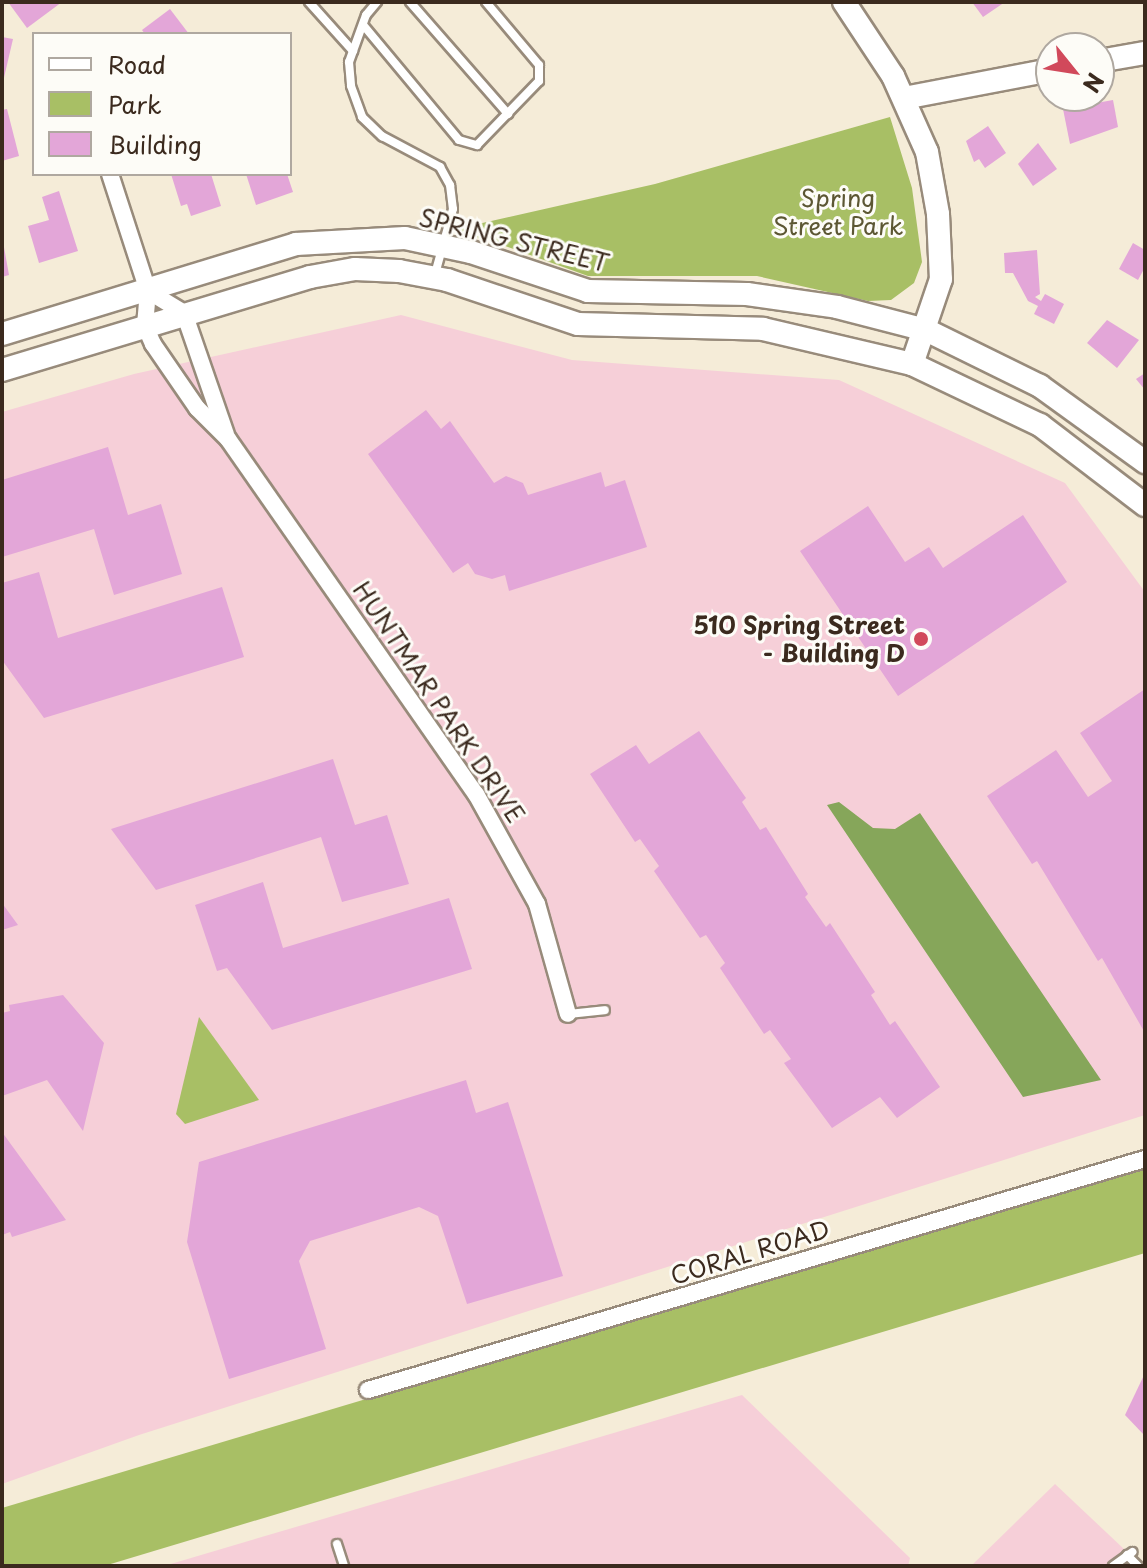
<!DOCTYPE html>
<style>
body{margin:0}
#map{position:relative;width:1147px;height:1568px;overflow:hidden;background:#f5ecd8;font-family:"Playpen Sans",sans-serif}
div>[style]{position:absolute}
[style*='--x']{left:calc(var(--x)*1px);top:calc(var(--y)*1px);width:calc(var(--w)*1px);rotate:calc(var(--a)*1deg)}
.built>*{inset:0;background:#f6cfd8}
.green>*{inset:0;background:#a8bf65}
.forest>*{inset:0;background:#86a65a}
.building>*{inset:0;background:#e3a6d8}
.roads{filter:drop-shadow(2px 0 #988b7b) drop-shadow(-2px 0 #988b7b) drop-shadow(0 2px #988b7b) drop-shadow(0 -2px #988b7b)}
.lane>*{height:8px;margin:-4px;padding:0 4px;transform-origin:4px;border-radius:4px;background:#fff}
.street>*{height:16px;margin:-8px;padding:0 8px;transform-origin:8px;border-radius:8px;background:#fff}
.secondary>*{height:22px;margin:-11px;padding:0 11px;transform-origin:11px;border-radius:11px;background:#fff}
.dots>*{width:22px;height:22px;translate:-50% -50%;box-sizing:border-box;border:4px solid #fdfcf7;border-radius:50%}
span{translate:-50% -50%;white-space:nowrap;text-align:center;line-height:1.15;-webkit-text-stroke:6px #fdfcf7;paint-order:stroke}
.park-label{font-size:24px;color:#5c5733}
.street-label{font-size:24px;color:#3b2a1e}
.poi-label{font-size:24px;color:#3b2a1e;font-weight:700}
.right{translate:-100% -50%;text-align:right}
.frame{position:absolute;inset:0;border:4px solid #3b2a1e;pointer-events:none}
.legend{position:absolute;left:32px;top:32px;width:260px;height:144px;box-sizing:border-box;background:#fdfcf7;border:2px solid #afa8a0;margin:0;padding:10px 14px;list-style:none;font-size:24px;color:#3b2a1e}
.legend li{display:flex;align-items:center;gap:16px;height:40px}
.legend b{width:40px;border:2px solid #afa8a0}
.north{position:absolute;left:1035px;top:32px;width:80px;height:80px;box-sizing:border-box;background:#fdfcf7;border:2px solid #afa8a0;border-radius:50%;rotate:120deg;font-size:22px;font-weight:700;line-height:32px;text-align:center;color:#3b2a1e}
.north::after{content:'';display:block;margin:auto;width:28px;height:36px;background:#d1495b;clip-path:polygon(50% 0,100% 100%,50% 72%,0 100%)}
</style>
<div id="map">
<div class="built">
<i style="clip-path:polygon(401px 315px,572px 360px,839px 380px,1065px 483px,1145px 592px,1145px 1115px,139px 1435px,2px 1484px,2px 412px,134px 374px)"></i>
<i style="clip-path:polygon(742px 1395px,910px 1558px,908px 1566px,164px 1566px)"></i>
<i style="clip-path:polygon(1055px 1484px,1142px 1566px,971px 1566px)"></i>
</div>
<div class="green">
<i style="clip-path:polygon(890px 117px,912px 188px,922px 262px,914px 283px,891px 300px,868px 301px,757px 276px,588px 276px,486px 239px,447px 231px,655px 184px)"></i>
<i style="clip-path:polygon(199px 1017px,259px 1100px,185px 1124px,176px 1114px)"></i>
<i style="clip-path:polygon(1145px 1166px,1145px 1253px,104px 1566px,2px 1566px,2px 1508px)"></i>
</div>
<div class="forest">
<i style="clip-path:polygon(839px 802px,873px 828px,895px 829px,920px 813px,1101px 1080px,1023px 1097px,827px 805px)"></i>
</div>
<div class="building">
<i style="clip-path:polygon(8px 2px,62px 2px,27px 28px)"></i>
<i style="clip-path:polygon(972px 2px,1005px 2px,983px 17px)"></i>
<i style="clip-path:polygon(170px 9px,189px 34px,145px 34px,142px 30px)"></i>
<i style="clip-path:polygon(2px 37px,13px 39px,3px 82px,2px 82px)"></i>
<i style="clip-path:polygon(1113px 100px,1118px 127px,1070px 144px,1063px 109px)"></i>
<i style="clip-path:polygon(7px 109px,19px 156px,2px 161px,2px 110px)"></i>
<i style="clip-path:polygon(988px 126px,1006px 153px,985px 168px,979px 159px,974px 162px,966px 141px)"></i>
<i style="clip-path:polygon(1038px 143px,1057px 169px,1033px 186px,1018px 164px)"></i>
<i style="clip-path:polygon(171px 174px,211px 174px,221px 206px,191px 216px,187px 204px,181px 206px)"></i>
<i style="clip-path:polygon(246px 174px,287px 174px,293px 192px,256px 205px)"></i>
<i style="clip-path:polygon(59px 191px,78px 251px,39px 263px,28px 226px,49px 220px,42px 197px)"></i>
<i style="clip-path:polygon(2px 236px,9px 275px,2px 277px)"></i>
<i style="clip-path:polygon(1133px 243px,1145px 250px,1145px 267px,1138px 280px,1119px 269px)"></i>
<i style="clip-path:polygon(1037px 250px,1040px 294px,1035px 297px,1041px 301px,1045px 294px,1064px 304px,1054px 324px,1034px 314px,1038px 306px,1028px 301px,1013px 273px,1005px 273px,1004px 253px)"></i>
<i style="clip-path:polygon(1107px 320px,1139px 340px,1117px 368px,1087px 343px)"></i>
<i style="clip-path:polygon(1145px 373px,1145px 390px,1136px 379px)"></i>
<i style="clip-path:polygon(426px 410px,441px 429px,450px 421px,494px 483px,506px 476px,523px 483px,528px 495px,601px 472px,605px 487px,625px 480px,647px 547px,509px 591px,505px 575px,492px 579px,475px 574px,468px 563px,453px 573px,368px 454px)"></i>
<i style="clip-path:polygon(108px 447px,128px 515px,161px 504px,182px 574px,114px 595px,94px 529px,2px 557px,2px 480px)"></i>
<i style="clip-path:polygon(868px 506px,905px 562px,929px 547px,943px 568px,1023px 515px,1067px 582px,898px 696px,800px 551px)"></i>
<i style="clip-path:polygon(39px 572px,58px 638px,222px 587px,244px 657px,44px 718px,2px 660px,2px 583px)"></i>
<i style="clip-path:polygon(1145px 689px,1145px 1033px,1102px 958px,1098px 961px,1037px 861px,1032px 864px,987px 796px,1056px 750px,1088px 797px,1112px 781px,1080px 733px)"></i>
<i style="clip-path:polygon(699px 731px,746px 798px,742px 802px,760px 830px,766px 827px,808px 894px,805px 897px,826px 927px,830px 923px,875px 992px,871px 995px,890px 1025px,895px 1021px,940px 1087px,897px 1118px,880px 1097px,832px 1128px,784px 1063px,791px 1059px,770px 1030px,764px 1034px,720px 968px,725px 963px,706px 935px,700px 938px,654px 871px,659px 866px,640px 839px,635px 842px,590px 774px,636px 745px,649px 764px)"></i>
<i style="clip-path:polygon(333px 759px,355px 825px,387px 815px,409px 884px,342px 902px,321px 837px,156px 890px,111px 829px)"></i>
<i style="clip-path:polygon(263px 882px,283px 948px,449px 898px,472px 969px,272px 1030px,227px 968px,217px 971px,195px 905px)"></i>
<i style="clip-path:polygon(2px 903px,18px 925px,2px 930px)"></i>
<i style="clip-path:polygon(63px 995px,104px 1043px,83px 1131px,47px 1080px,2px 1096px,2px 1013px,10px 1011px,9px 1005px)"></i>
<i style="clip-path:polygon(466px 1080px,476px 1113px,508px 1102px,563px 1276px,467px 1304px,438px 1216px,419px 1207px,310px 1241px,299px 1261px,326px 1349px,229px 1379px,187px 1242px,199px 1162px)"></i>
<i style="clip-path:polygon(2px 1132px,66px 1220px,12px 1237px,10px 1232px,2px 1235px)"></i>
<i style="clip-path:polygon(1145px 1373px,1145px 1436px,1125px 1415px)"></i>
</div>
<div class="roads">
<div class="lane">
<i style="--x:309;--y:2;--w:66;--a:48.1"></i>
<i style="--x:377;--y:2;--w:17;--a:130"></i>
<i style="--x:366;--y:15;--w:50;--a:109.9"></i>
<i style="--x:349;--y:62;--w:24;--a:85"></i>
<i style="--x:351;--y:86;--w:33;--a:70"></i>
<i style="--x:362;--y:117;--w:28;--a:44"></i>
<i style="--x:382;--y:136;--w:66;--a:28.1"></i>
<i style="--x:440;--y:167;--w:21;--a:61"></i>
<i style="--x:450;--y:185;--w:24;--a:83"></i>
<i style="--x:453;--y:209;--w:67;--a:105.5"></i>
<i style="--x:410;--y:2;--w:149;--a:48.8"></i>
<i style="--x:364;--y:26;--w:148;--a:50.2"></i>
<i style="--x:459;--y:140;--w:19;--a:16"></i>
<i style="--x:477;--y:145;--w:89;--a:-45.9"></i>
<i style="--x:539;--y:81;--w:16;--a:-90"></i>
<i style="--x:539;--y:65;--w:82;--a:-130.1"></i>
<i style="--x:568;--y:1014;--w:37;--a:-6"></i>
<i style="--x:337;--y:1544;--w:23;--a:72"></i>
<i style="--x:1127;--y:1555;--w:16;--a:45"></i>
<i style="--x:1113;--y:1566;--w:24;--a:-36"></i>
</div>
<div class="street">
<i style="--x:110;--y:174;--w:123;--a:72"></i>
<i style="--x:148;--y:291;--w:35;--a:95"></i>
<i style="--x:145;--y:326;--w:20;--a:66"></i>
<i style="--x:153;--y:344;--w:78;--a:55.5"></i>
<i style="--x:197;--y:408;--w:44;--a:45"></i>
<i style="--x:228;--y:439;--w:433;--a:55.1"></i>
<i style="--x:476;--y:794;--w:126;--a:61"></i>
<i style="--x:537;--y:904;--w:114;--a:74.3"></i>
<i style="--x:148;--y:291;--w:42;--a:31.4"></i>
<i style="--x:184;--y:313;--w:128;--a:70.9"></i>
<i style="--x:368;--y:1390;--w:811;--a:-16.56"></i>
</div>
<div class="secondary">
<i style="--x:844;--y:2;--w:89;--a:56.5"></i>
<i style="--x:893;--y:76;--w:83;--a:65.9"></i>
<i style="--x:927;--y:152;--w:63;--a:79.9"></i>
<i style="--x:938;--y:214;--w:65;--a:87.4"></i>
<i style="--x:941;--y:279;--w:90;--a:108.8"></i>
<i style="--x:1099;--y:61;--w:47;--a:-9.9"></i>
<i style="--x:904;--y:98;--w:150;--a:-10.8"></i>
<i style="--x:2;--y:334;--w:307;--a:-17"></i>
<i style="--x:296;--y:244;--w:109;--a:-3.2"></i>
<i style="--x:405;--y:238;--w:67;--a:12"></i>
<i style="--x:471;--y:252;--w:123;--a:18.4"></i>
<i style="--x:588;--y:291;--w:159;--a:1.1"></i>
<i style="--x:747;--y:294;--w:91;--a:8.2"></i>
<i style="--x:837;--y:307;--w:92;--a:14.5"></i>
<i style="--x:926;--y:330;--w:127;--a:26.2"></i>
<i style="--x:1040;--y:386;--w:130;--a:35.9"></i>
<i style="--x:2;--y:370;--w:322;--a:-16.8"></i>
<i style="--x:310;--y:277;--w:46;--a:-10.1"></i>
<i style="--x:355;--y:269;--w:44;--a:2.6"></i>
<i style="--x:399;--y:271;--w:49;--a:10.6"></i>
<i style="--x:447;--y:280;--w:138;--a:18.6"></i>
<i style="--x:578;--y:324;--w:185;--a:1.5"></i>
<i style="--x:763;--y:329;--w:153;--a:13.2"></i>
<i style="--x:912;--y:364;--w:142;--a:25.5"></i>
<i style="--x:1040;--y:425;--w:132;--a:37.3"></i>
</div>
</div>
<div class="dots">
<i style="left:921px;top:639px;background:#d1495b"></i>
</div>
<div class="park-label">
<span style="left:838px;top:212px">Spring<br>Street Park</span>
</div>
<div class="street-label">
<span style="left:514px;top:240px;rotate:14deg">SPRING STREET</span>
<span style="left:439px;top:702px;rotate:56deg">HUNTMAR PARK DRIVE</span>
<span style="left:750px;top:1252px;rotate:-17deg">CORAL ROAD</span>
</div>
<div class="poi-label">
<span class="right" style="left:905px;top:639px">510 Spring Street<br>- Building D</span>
</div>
<div class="frame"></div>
<ul class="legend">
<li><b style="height:10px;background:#fff"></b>Road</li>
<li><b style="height:22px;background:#a8bf65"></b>Park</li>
<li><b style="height:22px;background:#e3a6d8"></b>Building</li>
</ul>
<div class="north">N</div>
</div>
